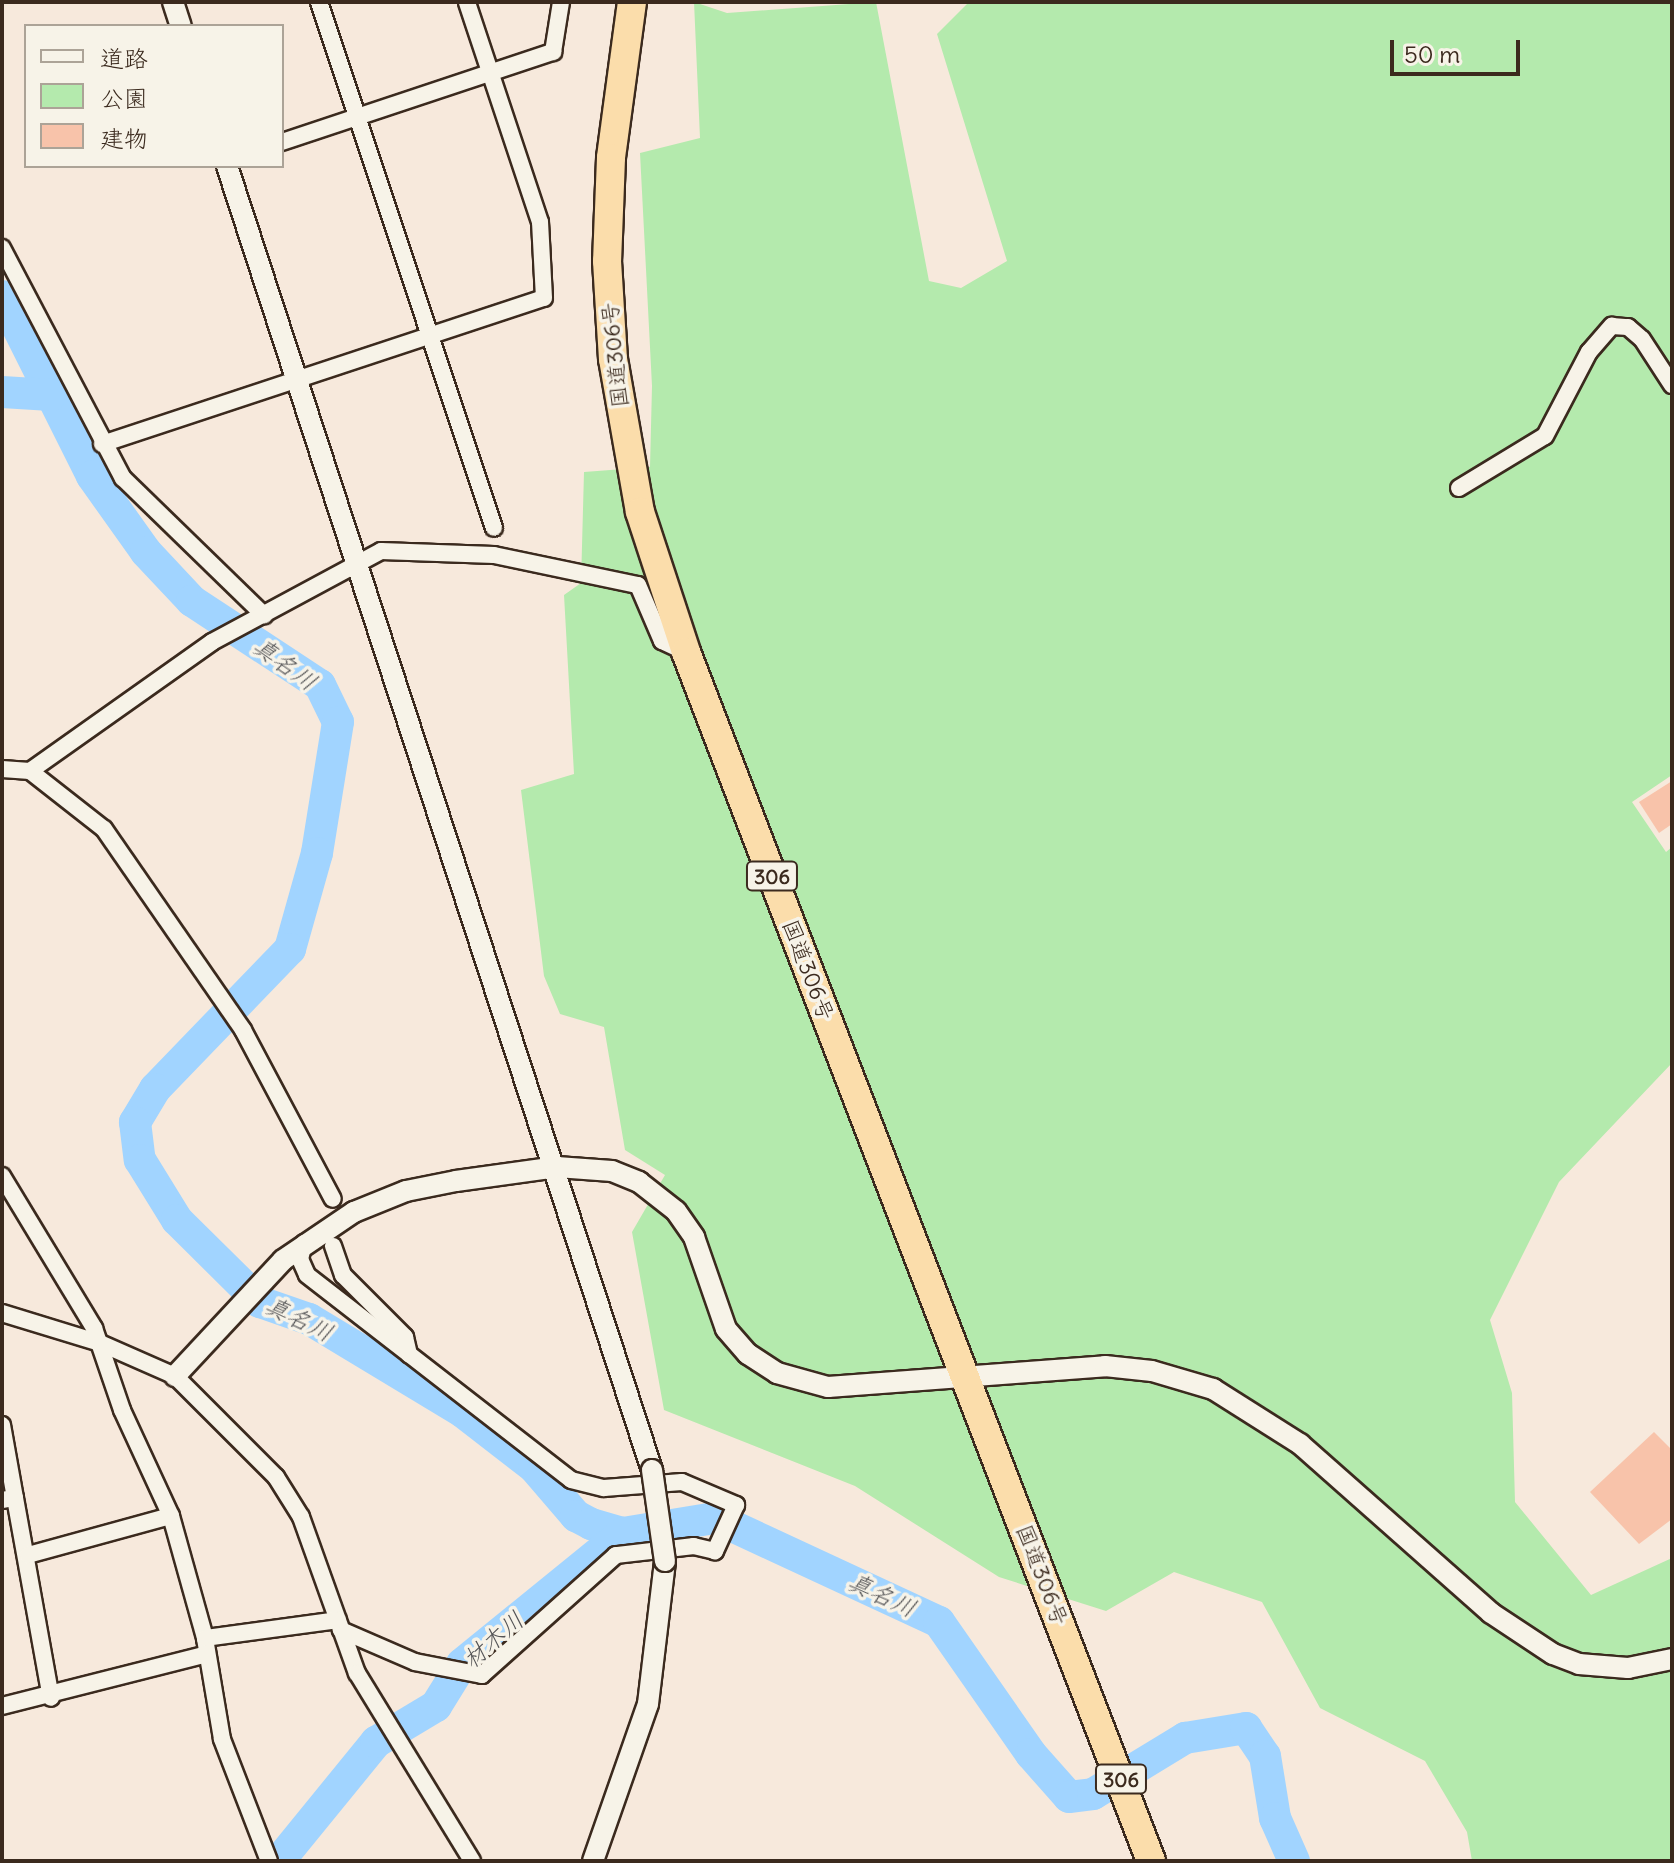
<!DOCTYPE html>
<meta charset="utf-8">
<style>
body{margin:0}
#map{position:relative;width:1674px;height:1863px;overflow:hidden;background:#f7e9dc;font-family:Delius,"Klee One",sans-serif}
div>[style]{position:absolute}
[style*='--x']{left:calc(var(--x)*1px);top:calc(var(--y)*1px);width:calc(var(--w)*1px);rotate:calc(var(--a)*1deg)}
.green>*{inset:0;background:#b4eaad}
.river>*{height:32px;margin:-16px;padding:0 16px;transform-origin:16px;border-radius:16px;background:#a1d4ff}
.building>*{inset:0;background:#f8c3aa}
.roads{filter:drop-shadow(2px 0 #3b2a1e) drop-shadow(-2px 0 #3b2a1e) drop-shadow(0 2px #3b2a1e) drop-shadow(0 -2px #3b2a1e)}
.minor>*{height:16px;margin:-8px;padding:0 8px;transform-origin:8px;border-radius:8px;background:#f7f3e8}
.tertiary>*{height:20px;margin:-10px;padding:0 10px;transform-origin:10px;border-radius:10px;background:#f7f3e8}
.trunk>*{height:28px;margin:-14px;padding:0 14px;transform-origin:14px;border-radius:14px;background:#fbddab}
.bridges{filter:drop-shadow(2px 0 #3b2a1e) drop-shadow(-2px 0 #3b2a1e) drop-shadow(0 2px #3b2a1e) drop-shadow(0 -2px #3b2a1e)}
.tertiary-bridge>*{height:20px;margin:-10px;padding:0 10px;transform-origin:10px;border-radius:10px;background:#f7f3e8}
span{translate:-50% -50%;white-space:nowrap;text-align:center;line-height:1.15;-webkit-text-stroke:7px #f7f3e8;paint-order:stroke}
.shield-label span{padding:2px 6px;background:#f7f3e8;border:2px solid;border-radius:6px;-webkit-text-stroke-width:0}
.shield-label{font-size:20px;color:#3b2a1e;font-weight:700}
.street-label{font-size:22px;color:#3b2a1e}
.water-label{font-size:24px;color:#545456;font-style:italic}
.frame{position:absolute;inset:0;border:4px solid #3b2a1e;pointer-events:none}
.legend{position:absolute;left:24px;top:24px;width:260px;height:144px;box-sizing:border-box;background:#f7f3e8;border:2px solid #aca397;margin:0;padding:10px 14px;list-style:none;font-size:24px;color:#3b2a1e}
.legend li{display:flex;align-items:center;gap:16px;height:40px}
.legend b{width:40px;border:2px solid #aca397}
.scale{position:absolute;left:1390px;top:40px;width:130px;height:36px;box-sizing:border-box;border:4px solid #3b2a1e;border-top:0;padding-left:10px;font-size:24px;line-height:28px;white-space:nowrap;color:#3b2a1e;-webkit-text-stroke:6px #f7f3e8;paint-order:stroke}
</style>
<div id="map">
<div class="green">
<i style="clip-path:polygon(694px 2px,727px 13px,876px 2px,929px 281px,961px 288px,1007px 261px,937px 34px,969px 2px,1672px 2px,1672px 775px,1632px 802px,1666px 852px,1672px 847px,1672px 1063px,1559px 1182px,1490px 1320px,1512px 1393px,1515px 1502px,1591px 1595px,1672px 1558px,1672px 1861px,1472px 1861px,1467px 1832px,1425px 1761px,1320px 1708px,1262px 1602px,1174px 1572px,1106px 1611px,999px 1577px,855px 1486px,664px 1410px,632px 1232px,665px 1175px,625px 1150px,604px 1027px,560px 1014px,544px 976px,521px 790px,574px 774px,564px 595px,581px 583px,584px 472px,650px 467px,652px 386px,640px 153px,700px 138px)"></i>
</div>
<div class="river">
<i style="--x:2;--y:296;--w:201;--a:63.4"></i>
<i style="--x:92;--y:476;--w:93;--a:54.6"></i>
<i style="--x:146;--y:552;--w:67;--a:46.8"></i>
<i style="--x:192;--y:601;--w:153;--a:33.3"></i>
<i style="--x:320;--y:685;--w:41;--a:64.1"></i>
<i style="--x:338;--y:722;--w:133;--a:99.1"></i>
<i style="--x:317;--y:853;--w:100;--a:105.7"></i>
<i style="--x:290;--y:949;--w:194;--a:134"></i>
<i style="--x:155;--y:1089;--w:39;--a:121"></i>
<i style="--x:135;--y:1122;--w:38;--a:83"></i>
<i style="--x:140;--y:1160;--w:70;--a:58.3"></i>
<i style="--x:177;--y:1220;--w:117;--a:44.7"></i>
<i style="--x:260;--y:1302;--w:52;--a:19.1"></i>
<i style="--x:309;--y:1319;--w:180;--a:31.1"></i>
<i style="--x:463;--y:1412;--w:90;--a:37.8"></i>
<i style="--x:534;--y:1467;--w:65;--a:49.4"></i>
<i style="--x:576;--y:1516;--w:17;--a:28"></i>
<i style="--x:591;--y:1524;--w:33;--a:16"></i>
<i style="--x:623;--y:1533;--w:93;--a:-9.3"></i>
<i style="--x:715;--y:1518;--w:247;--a:24.9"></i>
<i style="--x:939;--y:1622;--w:161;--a:55.1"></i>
<i style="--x:1031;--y:1754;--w:57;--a:48.5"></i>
<i style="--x:1069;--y:1797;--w:24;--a:-7"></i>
<i style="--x:1093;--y:1794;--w:108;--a:-31.3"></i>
<i style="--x:1185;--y:1738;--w:62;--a:-9.3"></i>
<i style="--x:1246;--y:1728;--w:34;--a:56"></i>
<i style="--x:1265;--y:1756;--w:63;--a:80.8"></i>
<i style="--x:1275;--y:1818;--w:47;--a:66.2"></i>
<i style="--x:2;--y:392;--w:49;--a:3.5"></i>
<i style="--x:279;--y:1861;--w:154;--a:-50.8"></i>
<i style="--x:376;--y:1742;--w:70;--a:-31"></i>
<i style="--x:436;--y:1706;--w:49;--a:-58.2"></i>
<i style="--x:462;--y:1664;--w:208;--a:-39.1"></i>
</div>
<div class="building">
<i style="clip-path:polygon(1672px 781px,1672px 824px,1659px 833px,1639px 802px)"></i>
<i style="clip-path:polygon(1654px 1432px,1672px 1450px,1672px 1519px,1639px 1544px,1590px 1492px)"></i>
</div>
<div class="roads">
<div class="minor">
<i style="--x:319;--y:2;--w:554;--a:71.6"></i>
<i style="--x:282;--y:142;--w:286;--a:-18.4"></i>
<i style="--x:553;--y:52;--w:51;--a:-80.9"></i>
<i style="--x:2;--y:248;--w:260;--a:62.3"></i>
<i style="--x:123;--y:478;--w:197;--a:44.2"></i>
<i style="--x:102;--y:444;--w:465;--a:-18.3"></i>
<i style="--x:544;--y:298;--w:76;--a:-93"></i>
<i style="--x:540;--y:222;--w:232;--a:-108.4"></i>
<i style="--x:1459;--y:488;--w:100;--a:-31.2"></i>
<i style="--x:1545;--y:436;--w:95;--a:-62.4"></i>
<i style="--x:1589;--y:352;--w:35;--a:-49"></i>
<i style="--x:1612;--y:326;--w:16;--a:4"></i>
<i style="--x:1628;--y:327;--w:18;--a:41"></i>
<i style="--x:1642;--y:339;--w:55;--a:56.9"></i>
<i style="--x:2;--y:769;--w:28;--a:4"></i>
<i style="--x:30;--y:771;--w:94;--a:38.1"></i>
<i style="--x:104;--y:829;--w:244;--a:55.3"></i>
<i style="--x:243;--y:1030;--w:191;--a:62"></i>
<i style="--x:30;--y:771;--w:223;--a:-35.3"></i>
<i style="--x:212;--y:642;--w:192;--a:-28.3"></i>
<i style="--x:381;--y:551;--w:113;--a:2"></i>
<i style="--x:494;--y:555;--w:147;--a:11.8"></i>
<i style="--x:638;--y:585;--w:61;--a:66.8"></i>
<i style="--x:662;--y:641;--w:26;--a:25"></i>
<i style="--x:2;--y:1176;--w:178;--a:58.8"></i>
<i style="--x:94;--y:1328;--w:87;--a:71.1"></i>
<i style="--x:122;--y:1410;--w:117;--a:65.2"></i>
<i style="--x:171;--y:1516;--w:127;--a:74.4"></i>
<i style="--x:304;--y:1243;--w:16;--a:104"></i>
<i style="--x:300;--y:1259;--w:17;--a:66"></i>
<i style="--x:307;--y:1275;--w:334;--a:37.8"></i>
<i style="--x:571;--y:1480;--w:34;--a:14"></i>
<i style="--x:604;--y:1488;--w:78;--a:-4.4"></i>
<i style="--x:682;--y:1482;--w:59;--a:23.1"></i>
<i style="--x:736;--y:1505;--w:51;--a:114.5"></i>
<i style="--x:715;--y:1551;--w:22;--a:-167"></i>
<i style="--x:694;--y:1546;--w:79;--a:173.4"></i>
<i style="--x:616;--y:1555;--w:180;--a:138.2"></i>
<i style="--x:482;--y:1675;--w:68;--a:-169"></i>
<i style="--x:415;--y:1662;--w:81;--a:-156.6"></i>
<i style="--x:333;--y:1246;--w:31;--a:71"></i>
<i style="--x:343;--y:1275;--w:88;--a:45"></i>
<i style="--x:405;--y:1337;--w:18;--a:77"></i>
<i style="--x:2;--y:1313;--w:102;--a:17"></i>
<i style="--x:100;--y:1343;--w:82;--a:23.7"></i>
<i style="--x:175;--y:1376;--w:143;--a:45"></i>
<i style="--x:276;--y:1477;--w:47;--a:58"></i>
<i style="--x:301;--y:1517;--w:166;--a:70.3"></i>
<i style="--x:357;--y:1673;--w:220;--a:58.5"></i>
<i style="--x:2;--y:1425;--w:74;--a:79.9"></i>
<i style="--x:2;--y:1500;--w:13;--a:-9"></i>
<i style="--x:15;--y:1498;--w:203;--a:79.8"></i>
<i style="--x:28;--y:1555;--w:148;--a:-15.3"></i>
<i style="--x:2;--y:1706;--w:208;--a:-14.2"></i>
<i style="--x:269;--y:1861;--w:131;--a:-111.1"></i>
<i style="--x:222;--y:1739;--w:102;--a:-99.6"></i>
<i style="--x:205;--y:1638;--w:134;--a:-7.7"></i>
</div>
<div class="tertiary">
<i style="--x:173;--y:2;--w:25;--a:72"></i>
<i style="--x:227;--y:166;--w:1372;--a:71.95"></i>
<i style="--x:175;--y:1376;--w:158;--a:-47"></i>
<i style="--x:283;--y:1260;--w:86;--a:-34.1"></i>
<i style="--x:354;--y:1212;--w:56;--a:-22"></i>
<i style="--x:406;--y:1191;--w:51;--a:-11.3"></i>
<i style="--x:456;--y:1181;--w:102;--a:-7.9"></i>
<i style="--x:557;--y:1167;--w:55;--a:4.2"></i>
<i style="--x:612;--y:1171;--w:29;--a:22"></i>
<i style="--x:639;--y:1182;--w:47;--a:38.1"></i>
<i style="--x:676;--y:1211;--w:32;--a:55"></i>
<i style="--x:694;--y:1237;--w:97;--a:70.8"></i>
<i style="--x:726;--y:1329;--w:33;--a:49"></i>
<i style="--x:748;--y:1354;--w:35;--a:33"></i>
<i style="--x:777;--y:1373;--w:53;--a:15.4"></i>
<i style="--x:828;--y:1387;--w:278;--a:-4.3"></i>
<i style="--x:1105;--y:1366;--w:47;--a:6.1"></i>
<i style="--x:1152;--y:1371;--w:64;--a:16.4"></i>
<i style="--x:1213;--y:1389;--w:103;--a:32.3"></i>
<i style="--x:1300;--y:1444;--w:255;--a:41.5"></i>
<i style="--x:1491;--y:1613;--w:74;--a:33.5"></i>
<i style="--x:1553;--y:1654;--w:28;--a:21"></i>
<i style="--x:1579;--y:1664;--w:49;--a:4.7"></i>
<i style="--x:1628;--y:1668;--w:45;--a:-11.6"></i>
<i style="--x:593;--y:1861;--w:166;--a:-70.7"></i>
<i style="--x:648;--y:1704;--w:144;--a:-83.2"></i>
</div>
<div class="trunk">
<i style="--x:632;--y:2;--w:157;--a:97.7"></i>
<i style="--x:611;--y:158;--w:103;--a:92.2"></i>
<i style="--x:607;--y:261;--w:98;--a:86.5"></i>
<i style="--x:613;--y:359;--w:155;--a:80"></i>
<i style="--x:640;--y:512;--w:147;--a:71.8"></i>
<i style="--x:686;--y:652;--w:1295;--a:68.96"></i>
</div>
</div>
<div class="bridges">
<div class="tertiary-bridge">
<i style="--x:652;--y:1470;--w:92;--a:81.9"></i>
</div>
</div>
<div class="shield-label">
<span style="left:772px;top:876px">306</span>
<span style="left:1121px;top:1779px">306</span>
</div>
<div class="street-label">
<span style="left:615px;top:355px;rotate:-96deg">国道306号</span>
<span style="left:808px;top:970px;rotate:69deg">国道306号</span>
<span style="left:1042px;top:1575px;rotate:69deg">国道306号</span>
</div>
<div class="water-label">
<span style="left:285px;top:664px;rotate:36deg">真名川</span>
<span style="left:299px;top:1319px;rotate:26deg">真名川</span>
<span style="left:882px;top:1595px;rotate:25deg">真名川</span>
<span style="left:493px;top:1640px;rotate:-41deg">材木川</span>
</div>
<div class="frame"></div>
<ul class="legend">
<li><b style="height:10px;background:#f7f3e8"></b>道路</li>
<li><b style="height:22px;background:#b4eaad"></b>公園</li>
<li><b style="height:22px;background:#f8c3aa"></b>建物</li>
</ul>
<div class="scale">50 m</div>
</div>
